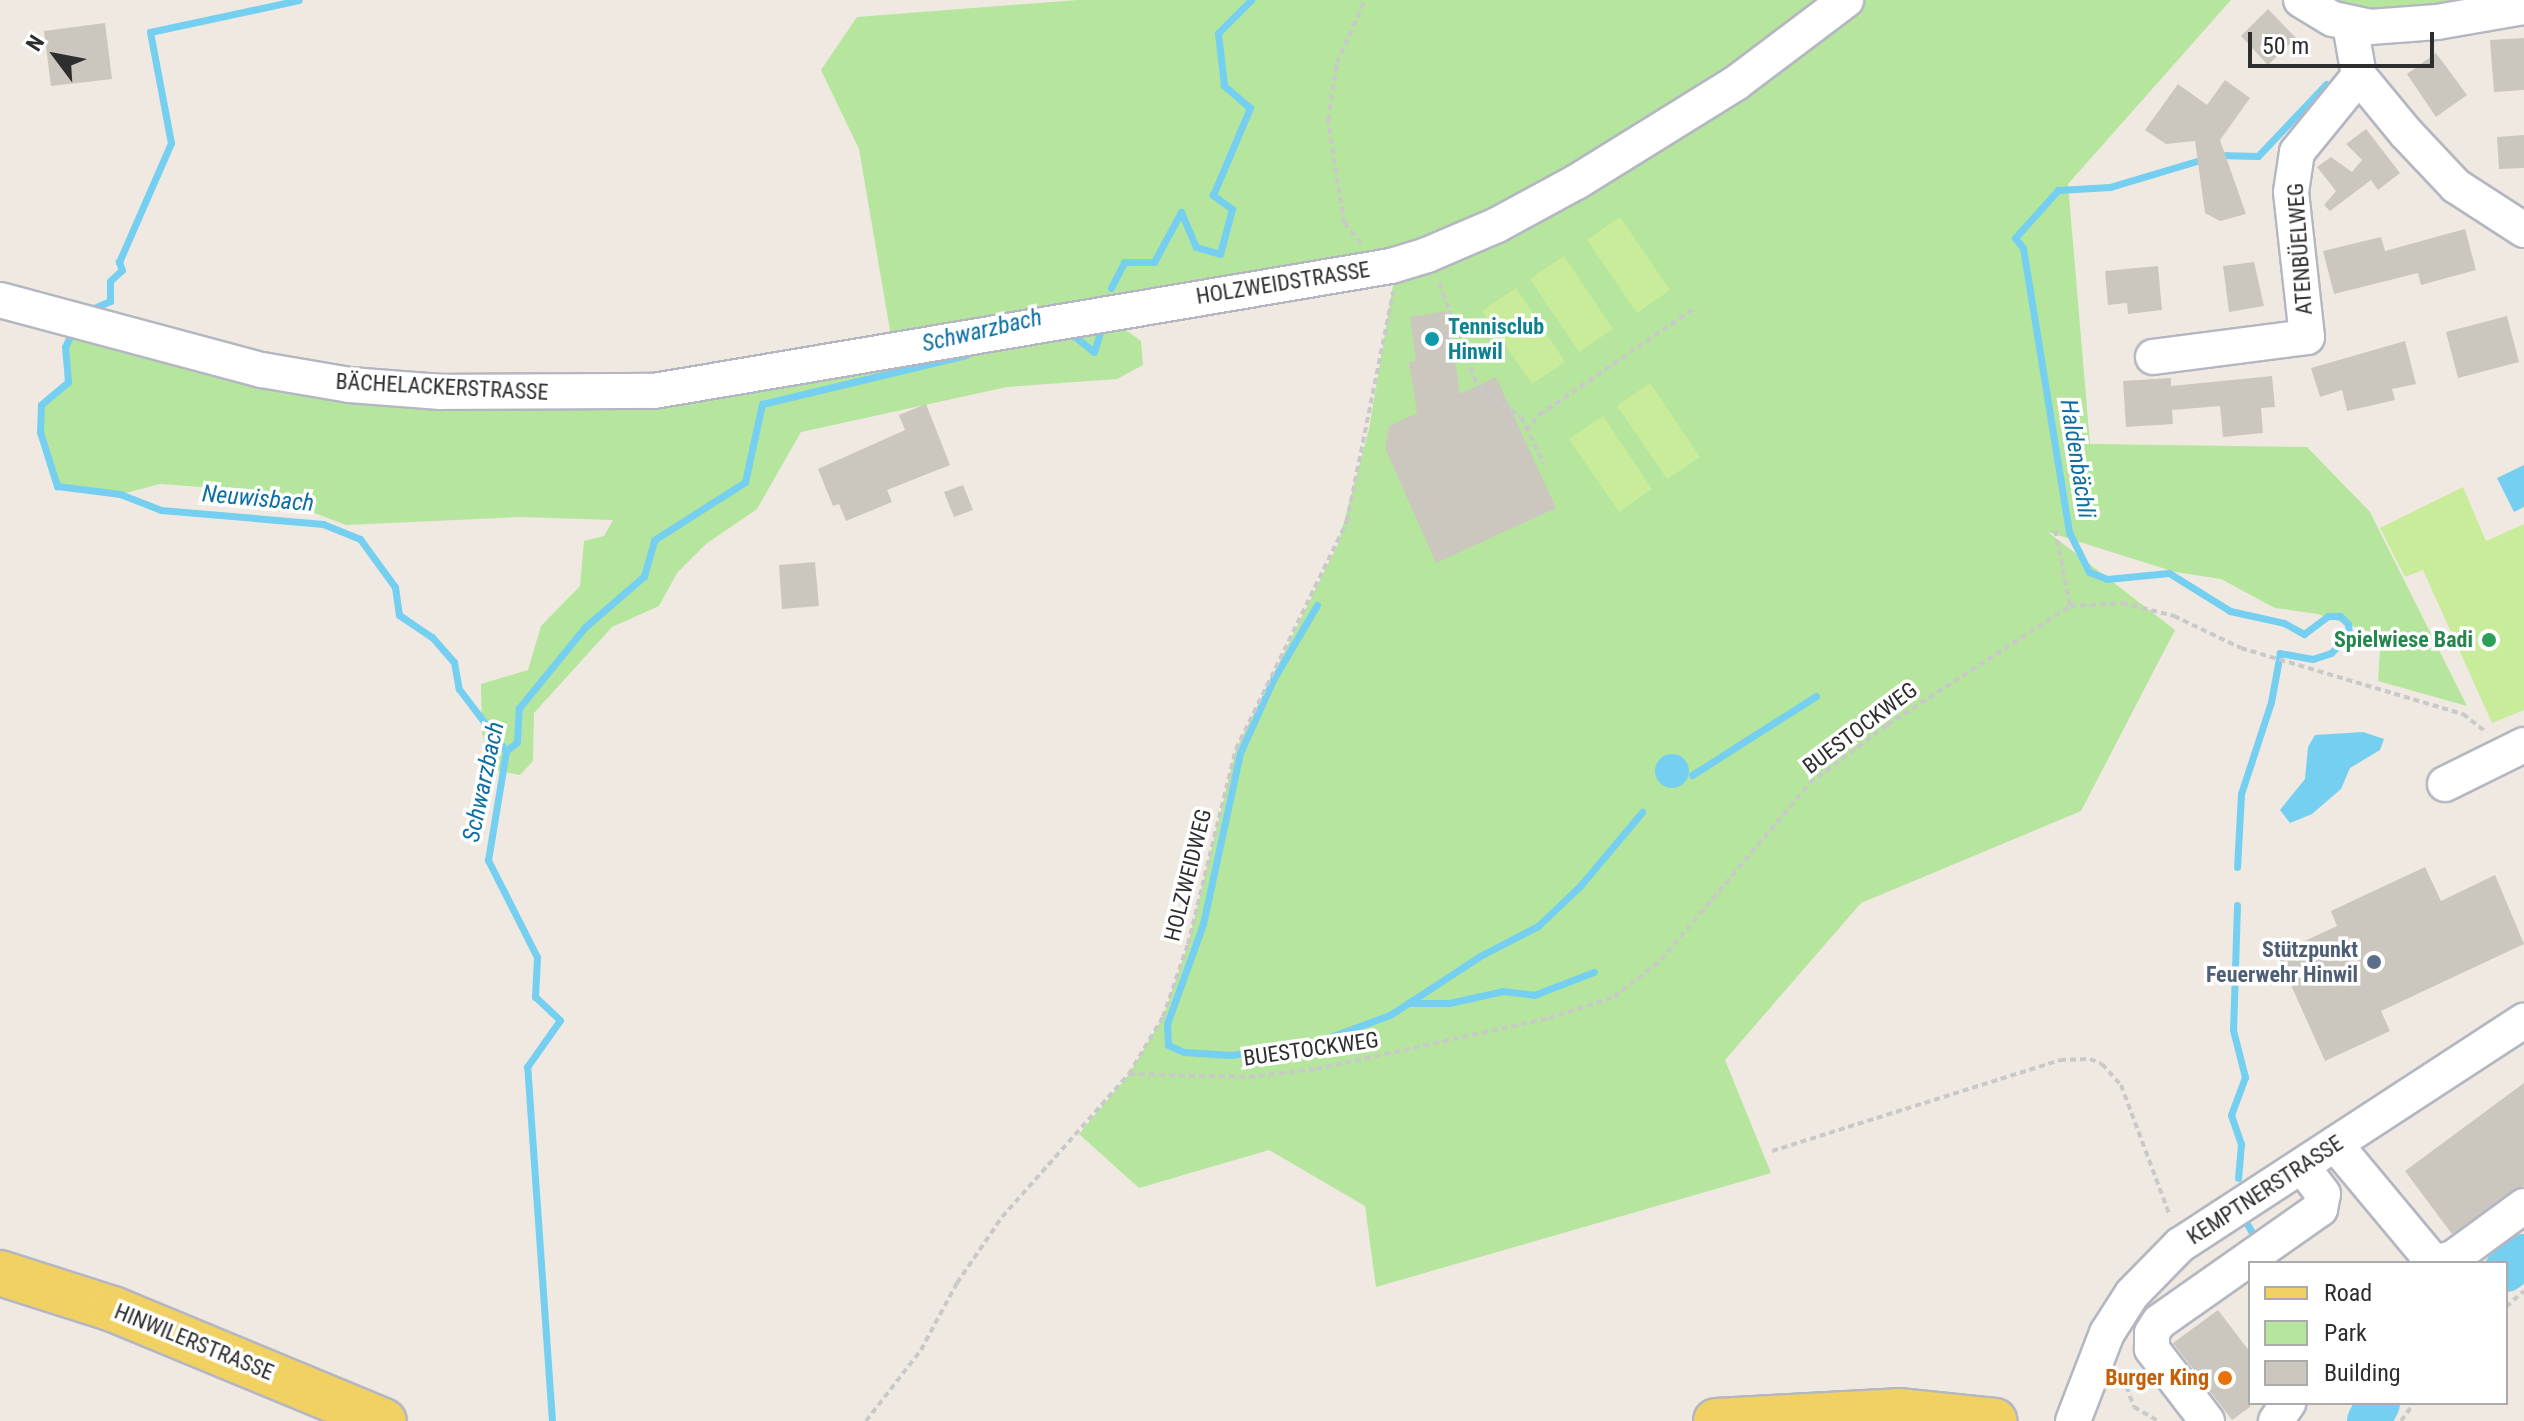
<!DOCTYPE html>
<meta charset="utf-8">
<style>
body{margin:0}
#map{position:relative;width:2524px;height:1421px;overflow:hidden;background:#efe9e1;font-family:"Roboto Condensed",sans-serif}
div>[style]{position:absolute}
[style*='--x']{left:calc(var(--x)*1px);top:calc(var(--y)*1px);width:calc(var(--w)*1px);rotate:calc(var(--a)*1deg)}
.green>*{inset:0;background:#b6e59e}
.pitch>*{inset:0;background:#c9ec9a}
.water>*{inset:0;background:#75cff0}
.round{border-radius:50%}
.stream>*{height:7px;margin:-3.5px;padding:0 3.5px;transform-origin:3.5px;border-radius:3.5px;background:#75cff0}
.river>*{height:44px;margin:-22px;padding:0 22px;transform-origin:22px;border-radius:22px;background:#75cff0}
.building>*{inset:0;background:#cbc7bf}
.path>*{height:4px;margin-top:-2px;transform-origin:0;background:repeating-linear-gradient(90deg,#c9c9c9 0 6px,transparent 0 10px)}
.roads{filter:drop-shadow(2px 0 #b4b7c1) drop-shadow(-2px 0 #b4b7c1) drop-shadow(0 2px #b4b7c1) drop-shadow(0 -2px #b4b7c1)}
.minor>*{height:34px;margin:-17px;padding:0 17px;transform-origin:17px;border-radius:17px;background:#fff}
.major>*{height:44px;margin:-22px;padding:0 22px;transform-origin:22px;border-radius:22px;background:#f2d163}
.dots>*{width:22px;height:22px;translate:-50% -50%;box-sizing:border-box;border:4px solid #fff;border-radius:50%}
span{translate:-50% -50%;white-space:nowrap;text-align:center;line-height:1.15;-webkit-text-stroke:7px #fff;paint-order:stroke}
.street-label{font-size:22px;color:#2e2e2e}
.culture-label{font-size:22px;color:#0d838f;font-weight:700}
.left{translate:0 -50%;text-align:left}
.leisure-label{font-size:22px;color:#27864d;font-weight:700}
.right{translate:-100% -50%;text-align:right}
.service-label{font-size:22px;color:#4e5e75;font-weight:700}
.food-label{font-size:22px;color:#c56008;font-weight:700}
.water-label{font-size:24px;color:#0d6fa3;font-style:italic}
.legend{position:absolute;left:2248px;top:1261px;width:260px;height:144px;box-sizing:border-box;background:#fff;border:2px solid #ababab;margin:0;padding:10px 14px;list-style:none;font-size:24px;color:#2e2e2e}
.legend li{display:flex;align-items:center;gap:16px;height:40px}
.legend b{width:40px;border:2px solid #ababab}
.north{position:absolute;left:16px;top:16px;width:80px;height:80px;-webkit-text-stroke:6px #fff;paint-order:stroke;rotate:302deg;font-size:22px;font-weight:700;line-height:32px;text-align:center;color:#2e2e2e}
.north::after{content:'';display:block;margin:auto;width:28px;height:36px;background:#2e2e2e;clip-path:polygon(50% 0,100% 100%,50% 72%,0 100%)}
.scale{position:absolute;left:2248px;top:32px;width:186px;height:36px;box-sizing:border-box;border:4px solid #2e2e2e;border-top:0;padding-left:10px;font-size:24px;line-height:28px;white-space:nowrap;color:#2e2e2e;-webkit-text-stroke:6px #fff;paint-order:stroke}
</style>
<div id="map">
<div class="green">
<i style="clip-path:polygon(1078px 0,2231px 0,2068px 184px,2090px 444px,2307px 447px,2370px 512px,2467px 706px,2378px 681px,2381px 636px,2318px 614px,2275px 608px,2221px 579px,2175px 572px,2048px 532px,2175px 630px,2081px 811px,1861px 903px,1725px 1060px,1771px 1173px,1376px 1287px,1365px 1206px,1269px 1150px,1139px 1188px,1079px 1134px,1129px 1074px,1163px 1017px,1188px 944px,1236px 749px,1338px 544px,1369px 429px,1393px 285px,1391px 267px,892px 342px,859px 149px,821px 70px,857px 17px)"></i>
<i style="clip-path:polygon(2295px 0,2466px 0,2448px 36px)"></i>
<i style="clip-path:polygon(1109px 318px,1141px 341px,1143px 365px,1117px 379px,1007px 387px,801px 432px,757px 509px,706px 544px,677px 573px,659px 606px,612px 627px,534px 713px,533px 761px,520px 775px,493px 770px,482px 733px,481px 684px,528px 670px,541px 626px,580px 586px,584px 541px,604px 536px,613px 520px,519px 517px,346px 525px,257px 491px,160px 484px,118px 495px,89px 493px,57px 486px,40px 432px,41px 405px,68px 382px,65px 347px,71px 334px,262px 370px,574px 395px)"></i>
</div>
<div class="pitch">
<i style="clip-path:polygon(1620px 217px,1670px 290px,1637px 313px,1587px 240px)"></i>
<i style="clip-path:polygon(1564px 256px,1613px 329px,1579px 352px,1530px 279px)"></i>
<i style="clip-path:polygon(1516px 288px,1565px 362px,1532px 384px,1482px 311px)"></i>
<i style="clip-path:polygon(1650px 383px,1700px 457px,1667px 479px,1617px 406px)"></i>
<i style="clip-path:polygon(1603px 416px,1652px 489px,1619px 512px,1569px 439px)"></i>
<i style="clip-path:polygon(2463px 487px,2486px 541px,2524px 524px,2524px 710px,2492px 723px,2423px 570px,2405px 577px,2380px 528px)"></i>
</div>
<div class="water">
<i style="clip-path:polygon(2524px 465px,2524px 507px,2514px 512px,2497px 478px)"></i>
<i style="clip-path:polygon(2363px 732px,2384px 739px,2380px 750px,2350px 768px,2341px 789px,2312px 814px,2290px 823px,2280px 810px,2305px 779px,2308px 747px,2315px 735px)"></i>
<i class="round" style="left:1655px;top:754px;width:34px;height:34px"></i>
</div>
<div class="stream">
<i style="--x:2218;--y:155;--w:40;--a:1.4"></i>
<i style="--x:2258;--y:156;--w:99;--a:-46.6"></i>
<i style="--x:2207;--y:158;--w:101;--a:163.4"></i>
<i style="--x:2110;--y:187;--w:52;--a:176.7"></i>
<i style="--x:2058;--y:190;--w:64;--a:131.9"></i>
<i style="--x:2015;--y:238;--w:13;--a:51"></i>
<i style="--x:2023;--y:248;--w:288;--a:80.8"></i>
<i style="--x:2069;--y:532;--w:45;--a:63.4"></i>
<i style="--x:2089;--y:572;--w:19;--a:21"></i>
<i style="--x:2107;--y:579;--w:62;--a:-5.5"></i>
<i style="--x:2169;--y:573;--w:72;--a:31.9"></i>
<i style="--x:2230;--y:611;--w:55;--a:12.5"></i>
<i style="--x:2284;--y:623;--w:23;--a:29"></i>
<i style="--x:2304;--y:634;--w:30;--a:-37"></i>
<i style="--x:2328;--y:616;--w:12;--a:0"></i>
<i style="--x:2340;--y:616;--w:11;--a:45"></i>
<i style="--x:2348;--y:624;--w:12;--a:85"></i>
<i style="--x:2349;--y:636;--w:25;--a:137"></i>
<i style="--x:2331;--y:653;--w:19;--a:162"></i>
<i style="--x:2313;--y:659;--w:34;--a:-170"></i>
<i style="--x:2280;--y:653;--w:50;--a:100.4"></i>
<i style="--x:2271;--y:702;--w:97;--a:108.1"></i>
<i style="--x:2241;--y:794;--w:73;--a:93.1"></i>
<i style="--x:1111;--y:288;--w:29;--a:-63"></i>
<i style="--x:1124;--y:262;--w:30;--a:0"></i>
<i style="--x:1154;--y:262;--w:57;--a:-61.6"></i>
<i style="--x:1181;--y:212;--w:38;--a:67"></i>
<i style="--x:1196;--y:247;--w:25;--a:16"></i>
<i style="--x:1220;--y:254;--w:47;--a:-75.1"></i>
<i style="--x:1232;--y:209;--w:24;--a:-144"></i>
<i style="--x:1213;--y:195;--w:95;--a:-67"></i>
<i style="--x:1250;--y:108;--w:35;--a:-139"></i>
<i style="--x:1224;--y:85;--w:52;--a:-96.6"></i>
<i style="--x:1218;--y:33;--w:47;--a:-45"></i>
<i style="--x:89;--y:310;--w:23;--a:-23"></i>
<i style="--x:110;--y:301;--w:20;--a:-90"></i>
<i style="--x:110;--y:281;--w:16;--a:-43"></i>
<i style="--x:122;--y:270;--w:9;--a:-111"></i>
<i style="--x:119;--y:262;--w:130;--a:-66.4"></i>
<i style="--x:171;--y:143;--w:113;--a:-100.7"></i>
<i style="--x:150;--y:32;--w:152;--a:-12.1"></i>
<i style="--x:1068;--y:331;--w:33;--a:39"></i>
<i style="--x:1094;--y:352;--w:28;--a:-73"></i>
<i style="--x:71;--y:334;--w:14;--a:115"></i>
<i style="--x:65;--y:347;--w:35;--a:85"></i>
<i style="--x:68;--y:382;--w:35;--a:140"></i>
<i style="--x:41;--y:405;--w:27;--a:92"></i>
<i style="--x:40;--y:432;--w:57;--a:72.5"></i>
<i style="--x:57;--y:486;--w:64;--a:7.2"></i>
<i style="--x:120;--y:494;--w:44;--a:21.3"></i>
<i style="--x:161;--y:510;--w:163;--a:4.9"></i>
<i style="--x:323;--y:524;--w:40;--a:22"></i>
<i style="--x:360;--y:539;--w:59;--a:53.9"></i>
<i style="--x:395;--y:587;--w:28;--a:82"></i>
<i style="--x:399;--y:615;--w:40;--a:34"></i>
<i style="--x:432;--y:637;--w:33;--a:49"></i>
<i style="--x:454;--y:662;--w:27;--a:80"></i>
<i style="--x:459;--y:689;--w:78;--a:52.8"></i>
<i style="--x:1317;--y:605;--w:87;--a:120.4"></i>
<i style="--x:1273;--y:680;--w:80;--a:114.3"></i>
<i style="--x:1240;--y:753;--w:175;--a:102.2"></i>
<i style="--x:1203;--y:924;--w:106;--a:109.8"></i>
<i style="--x:1167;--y:1024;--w:21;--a:87"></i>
<i style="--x:1168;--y:1045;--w:17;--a:24"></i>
<i style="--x:1184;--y:1052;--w:47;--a:3.7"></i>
<i style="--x:1231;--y:1055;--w:81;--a:-7.8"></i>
<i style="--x:1311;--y:1044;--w:84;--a:-20.2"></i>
<i style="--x:1390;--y:1015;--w:108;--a:-33.2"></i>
<i style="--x:1480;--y:956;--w:65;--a:-27.3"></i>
<i style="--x:1538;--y:926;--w:58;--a:-43.6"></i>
<i style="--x:1580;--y:886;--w:97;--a:-50"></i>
<i style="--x:1692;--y:775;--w:147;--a:-32.5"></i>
<i style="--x:2237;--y:905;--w:125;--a:91.8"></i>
<i style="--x:2233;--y:1030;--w:49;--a:75.7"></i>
<i style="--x:2245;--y:1077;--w:40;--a:110.2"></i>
<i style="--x:2231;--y:1115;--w:31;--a:71"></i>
<i style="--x:2241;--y:1144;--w:34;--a:95"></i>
<i style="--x:1410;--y:1003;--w:39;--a:0"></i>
<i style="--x:1449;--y:1003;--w:55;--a:-12.5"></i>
<i style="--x:1503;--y:991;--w:31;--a:7"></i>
<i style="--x:1534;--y:995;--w:64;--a:-21"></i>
<i style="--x:2246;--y:1222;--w:22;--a:60"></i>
<i style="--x:2355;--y:1403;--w:19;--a:72"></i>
<i style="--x:552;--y:1421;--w:355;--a:-94"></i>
<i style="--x:527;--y:1067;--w:57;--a:-54.9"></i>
<i style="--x:560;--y:1020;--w:34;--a:-137"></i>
<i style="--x:535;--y:997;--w:40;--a:-87.1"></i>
<i style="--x:537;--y:957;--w:109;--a:-116.8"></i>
<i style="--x:488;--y:860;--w:110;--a:-80.6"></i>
<i style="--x:506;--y:751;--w:14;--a:-39"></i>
<i style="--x:517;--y:742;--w:34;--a:-87"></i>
<i style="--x:519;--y:708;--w:104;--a:-50.8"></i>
<i style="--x:585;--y:627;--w:78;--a:-40.8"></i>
<i style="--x:644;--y:576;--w:37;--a:-74"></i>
<i style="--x:654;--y:540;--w:108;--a:-32.5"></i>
<i style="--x:745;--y:482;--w:80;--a:-77.7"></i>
<i style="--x:762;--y:404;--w:210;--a:-13.5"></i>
</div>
<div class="river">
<i style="--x:2506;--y:1270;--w:23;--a:-38"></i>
<i style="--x:2369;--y:1421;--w:20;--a:-63"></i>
</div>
<div class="building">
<i style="clip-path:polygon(2268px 9px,2296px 38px,2268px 65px,2241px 36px)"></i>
<i style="clip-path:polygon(105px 23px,112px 79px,51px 86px,44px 31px)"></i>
<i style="clip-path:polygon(2524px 38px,2524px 90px,2494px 92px,2490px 40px)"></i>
<i style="clip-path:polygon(2436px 53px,2467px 95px,2436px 117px,2407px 74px)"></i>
<i style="clip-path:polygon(2225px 80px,2250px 98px,2220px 140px,2246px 214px,2220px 221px,2205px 213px,2195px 141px,2166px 144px,2145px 130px,2178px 84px,2207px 105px)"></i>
<i style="clip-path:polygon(2366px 129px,2400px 173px,2378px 190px,2371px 180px,2330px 211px,2324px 205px,2336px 191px,2317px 167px,2331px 157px,2352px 172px,2362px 160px,2346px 144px)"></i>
<i style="clip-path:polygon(2524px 135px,2524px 168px,2499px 169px,2497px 137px)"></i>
<i style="clip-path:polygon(2465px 229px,2476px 270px,2421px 285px,2418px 273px,2334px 294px,2323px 251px,2381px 237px,2385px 251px)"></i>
<i style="clip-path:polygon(2254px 262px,2264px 306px,2229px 312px,2223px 266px)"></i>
<i style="clip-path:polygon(2158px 266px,2162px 310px,2128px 314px,2127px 303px,2108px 305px,2105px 271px)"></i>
<i style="clip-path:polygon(1447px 311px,1460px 394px,1496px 377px,1556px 508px,1436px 563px,1385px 448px,1389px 426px,1417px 413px,1409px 362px,1416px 361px,1410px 317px)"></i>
<i style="clip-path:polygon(2507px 316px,2519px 362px,2458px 378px,2446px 332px)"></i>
<i style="clip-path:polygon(2405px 341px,2416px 384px,2392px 389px,2395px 400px,2347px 411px,2342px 390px,2320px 397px,2311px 368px)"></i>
<i style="clip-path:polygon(2272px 376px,2275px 407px,2261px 408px,2263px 433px,2223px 437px,2220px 406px,2172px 410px,2173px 424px,2126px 427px,2123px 381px,2171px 378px,2171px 386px)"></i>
<i style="clip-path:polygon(926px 404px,950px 465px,887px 490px,892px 502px,846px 521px,839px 504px,833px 506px,818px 469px,905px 430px,899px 415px)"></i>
<i style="clip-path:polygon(963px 485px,973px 510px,954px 517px,944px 492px)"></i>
<i style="clip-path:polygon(815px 562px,819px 606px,782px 609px,779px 565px)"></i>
<i style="clip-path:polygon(2425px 867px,2441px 901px,2495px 875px,2524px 944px,2381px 1011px,2390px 1031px,2325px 1061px,2277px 954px,2337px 926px,2331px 911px)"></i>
<i style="clip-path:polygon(2524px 1083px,2524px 1186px,2452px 1234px,2405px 1171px)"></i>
<i style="clip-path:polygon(2218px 1310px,2250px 1352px,2250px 1407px,2232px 1420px,2173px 1343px)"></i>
</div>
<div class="path">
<i style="--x:1361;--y:243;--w:26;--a:-130"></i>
<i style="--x:1344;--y:223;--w:104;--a:-98.8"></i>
<i style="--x:1328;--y:120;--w:58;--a:-81"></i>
<i style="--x:1337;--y:63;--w:69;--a:-66"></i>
<i style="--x:1439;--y:283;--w:111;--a:69.4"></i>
<i style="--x:1478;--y:387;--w:52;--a:34.9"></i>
<i style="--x:1521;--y:417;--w:52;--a:63.9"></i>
<i style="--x:1526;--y:431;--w:21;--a:-51"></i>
<i style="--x:1539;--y:415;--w:187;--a:-34.5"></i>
<i style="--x:2055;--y:530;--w:77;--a:78.8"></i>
<i style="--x:1129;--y:1074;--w:120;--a:1.4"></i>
<i style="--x:1249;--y:1077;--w:67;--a:-6.8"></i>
<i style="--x:1316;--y:1069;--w:239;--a:-12.3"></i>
<i style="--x:1549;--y:1018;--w:68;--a:-17.9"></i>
<i style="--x:1614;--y:997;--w:60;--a:-38.2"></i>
<i style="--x:1661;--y:960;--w:231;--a:-49.9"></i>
<i style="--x:1810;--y:783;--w:96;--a:-37"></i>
<i style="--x:1887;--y:725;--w:218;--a:-33"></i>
<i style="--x:2070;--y:606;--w:52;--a:-3.3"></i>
<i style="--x:2122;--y:603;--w:54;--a:14"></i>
<i style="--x:2174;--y:616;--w:74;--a:25.5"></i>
<i style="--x:2241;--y:648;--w:232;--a:16.6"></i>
<i style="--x:2463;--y:714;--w:29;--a:38"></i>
<i style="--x:1772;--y:1151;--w:302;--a:-17.5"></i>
<i style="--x:2060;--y:1060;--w:30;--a:-2"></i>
<i style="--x:2090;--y:1059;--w:13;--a:23"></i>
<i style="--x:2102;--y:1064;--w:28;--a:48"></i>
<i style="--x:2121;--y:1085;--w:140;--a:69.5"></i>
<i style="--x:2506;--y:1307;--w:24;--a:-42"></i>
<i style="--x:2123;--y:1377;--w:32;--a:70"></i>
<i style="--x:2134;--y:1407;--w:28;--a:30"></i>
<i style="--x:866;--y:1421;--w:90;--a:-52.2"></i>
<i style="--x:921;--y:1350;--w:76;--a:-61.8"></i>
<i style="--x:957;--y:1283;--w:80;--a:-55.7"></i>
<i style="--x:1002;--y:1217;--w:191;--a:-48.4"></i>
<i style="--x:1129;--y:1074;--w:66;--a:-59.2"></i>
<i style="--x:1163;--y:1017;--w:77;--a:-71.1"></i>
<i style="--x:1188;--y:944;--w:201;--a:-76.2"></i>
<i style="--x:1236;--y:749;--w:254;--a:-64"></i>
<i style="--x:1347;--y:521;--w:234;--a:-78.6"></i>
<i style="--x:2401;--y:1421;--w:22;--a:-54"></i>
</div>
<div class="roads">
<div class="minor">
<i style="--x:2301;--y:0;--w:37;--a:31"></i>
<i style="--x:2333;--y:19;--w:38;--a:12"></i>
<i style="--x:2370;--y:27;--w:67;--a:-4.3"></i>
<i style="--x:2437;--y:22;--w:88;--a:-9.8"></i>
<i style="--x:2350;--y:24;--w:53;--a:80.2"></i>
<i style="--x:2359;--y:76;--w:74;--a:50.5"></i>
<i style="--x:2406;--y:133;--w:73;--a:46.7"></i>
<i style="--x:2456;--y:186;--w:81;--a:32.9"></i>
<i style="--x:0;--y:300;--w:271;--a:15"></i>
<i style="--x:262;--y:370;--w:89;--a:9.7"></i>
<i style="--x:350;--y:385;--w:91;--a:4.4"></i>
<i style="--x:441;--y:392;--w:213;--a:-0.3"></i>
<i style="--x:654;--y:391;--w:748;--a:-9.63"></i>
<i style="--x:1391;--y:266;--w:38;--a:-17"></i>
<i style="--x:1427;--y:255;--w:76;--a:-23.2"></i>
<i style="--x:1497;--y:225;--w:92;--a:-28.5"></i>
<i style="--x:1578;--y:181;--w:186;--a:-31.8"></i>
<i style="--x:1736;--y:83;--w:138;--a:-37"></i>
<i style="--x:2153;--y:357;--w:155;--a:-7.4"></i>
<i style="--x:2307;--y:337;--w:146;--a:-96.3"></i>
<i style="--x:2291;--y:192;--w:40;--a:-81.5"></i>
<i style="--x:2297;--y:152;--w:98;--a:-50.8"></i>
<i style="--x:2445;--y:784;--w:88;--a:-26.3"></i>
<i style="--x:2335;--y:1144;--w:155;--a:50.2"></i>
<i style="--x:2435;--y:1263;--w:19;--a:-16"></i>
<i style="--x:2453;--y:1258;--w:88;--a:-36.2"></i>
<i style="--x:2073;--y:1421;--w:94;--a:-68.9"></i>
<i style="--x:2107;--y:1333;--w:46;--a:-57.3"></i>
<i style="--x:2132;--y:1294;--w:69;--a:-45.6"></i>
<i style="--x:2180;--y:1245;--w:411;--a:-33.1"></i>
<i style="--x:2207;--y:1421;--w:91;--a:-127.4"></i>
<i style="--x:2152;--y:1349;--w:16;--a:-90"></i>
<i style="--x:2152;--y:1333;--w:13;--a:-58"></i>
<i style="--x:2159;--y:1322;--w:197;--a:-35.1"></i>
<i style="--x:2320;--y:1209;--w:15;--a:-79"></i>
<i style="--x:2323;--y:1194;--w:35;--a:-127"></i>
<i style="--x:2276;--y:1421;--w:22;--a:-56"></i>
</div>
<div class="major">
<i style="--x:0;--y:1273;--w:119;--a:17.7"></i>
<i style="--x:113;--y:1309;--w:293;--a:22.5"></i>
<i style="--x:1716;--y:1421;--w:182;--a:-3.1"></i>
<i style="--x:1898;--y:1411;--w:97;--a:5.9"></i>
</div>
</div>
<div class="dots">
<i style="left:1432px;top:339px;background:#0f9aa8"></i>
<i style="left:2489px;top:640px;background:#2e9e5b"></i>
<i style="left:2374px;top:962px;background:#5c6f8a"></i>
<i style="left:2225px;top:1378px;background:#e8710a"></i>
</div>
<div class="street-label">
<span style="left:2300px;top:249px;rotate:-94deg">ATENBÜELWEG</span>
<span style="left:1283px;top:283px;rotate:-9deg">HOLZWEIDSTRASSE</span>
<span style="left:442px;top:387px;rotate:3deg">BÄCHELACKERSTRASSE</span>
<span style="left:1860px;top:728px;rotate:-37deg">BUESTOCKWEG</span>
<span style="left:1188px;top:875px;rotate:-76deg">HOLZWEIDWEG</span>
<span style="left:1311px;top:1049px;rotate:-8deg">BUESTOCKWEG</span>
<span style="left:2265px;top:1190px;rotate:-33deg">KEMPTNERSTRASSE</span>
<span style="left:194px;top:1342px;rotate:22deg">HINWILERSTRASSE</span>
</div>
<div class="culture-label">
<span class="left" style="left:1448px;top:339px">Tennisclub<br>Hinwil</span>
</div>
<div class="leisure-label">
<span class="right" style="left:2473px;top:640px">Spielwiese Badi</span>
</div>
<div class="service-label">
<span class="right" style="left:2358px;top:962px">Stützpunkt<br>Feuerwehr Hinwil</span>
</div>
<div class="food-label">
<span class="right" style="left:2209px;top:1378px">Burger King</span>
</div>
<div class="water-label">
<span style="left:982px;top:331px;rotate:-13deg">Schwarzbach</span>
<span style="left:2077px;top:459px;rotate:81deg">Haldenbächli</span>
<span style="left:258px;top:499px;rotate:5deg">Neuwisbach</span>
<span style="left:484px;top:782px;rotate:-78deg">Schwarzbach</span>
</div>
<ul class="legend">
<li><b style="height:10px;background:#f2d163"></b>Road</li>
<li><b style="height:22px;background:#b6e59e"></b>Park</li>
<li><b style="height:22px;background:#cbc7bf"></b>Building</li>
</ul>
<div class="north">N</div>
<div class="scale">50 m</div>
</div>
